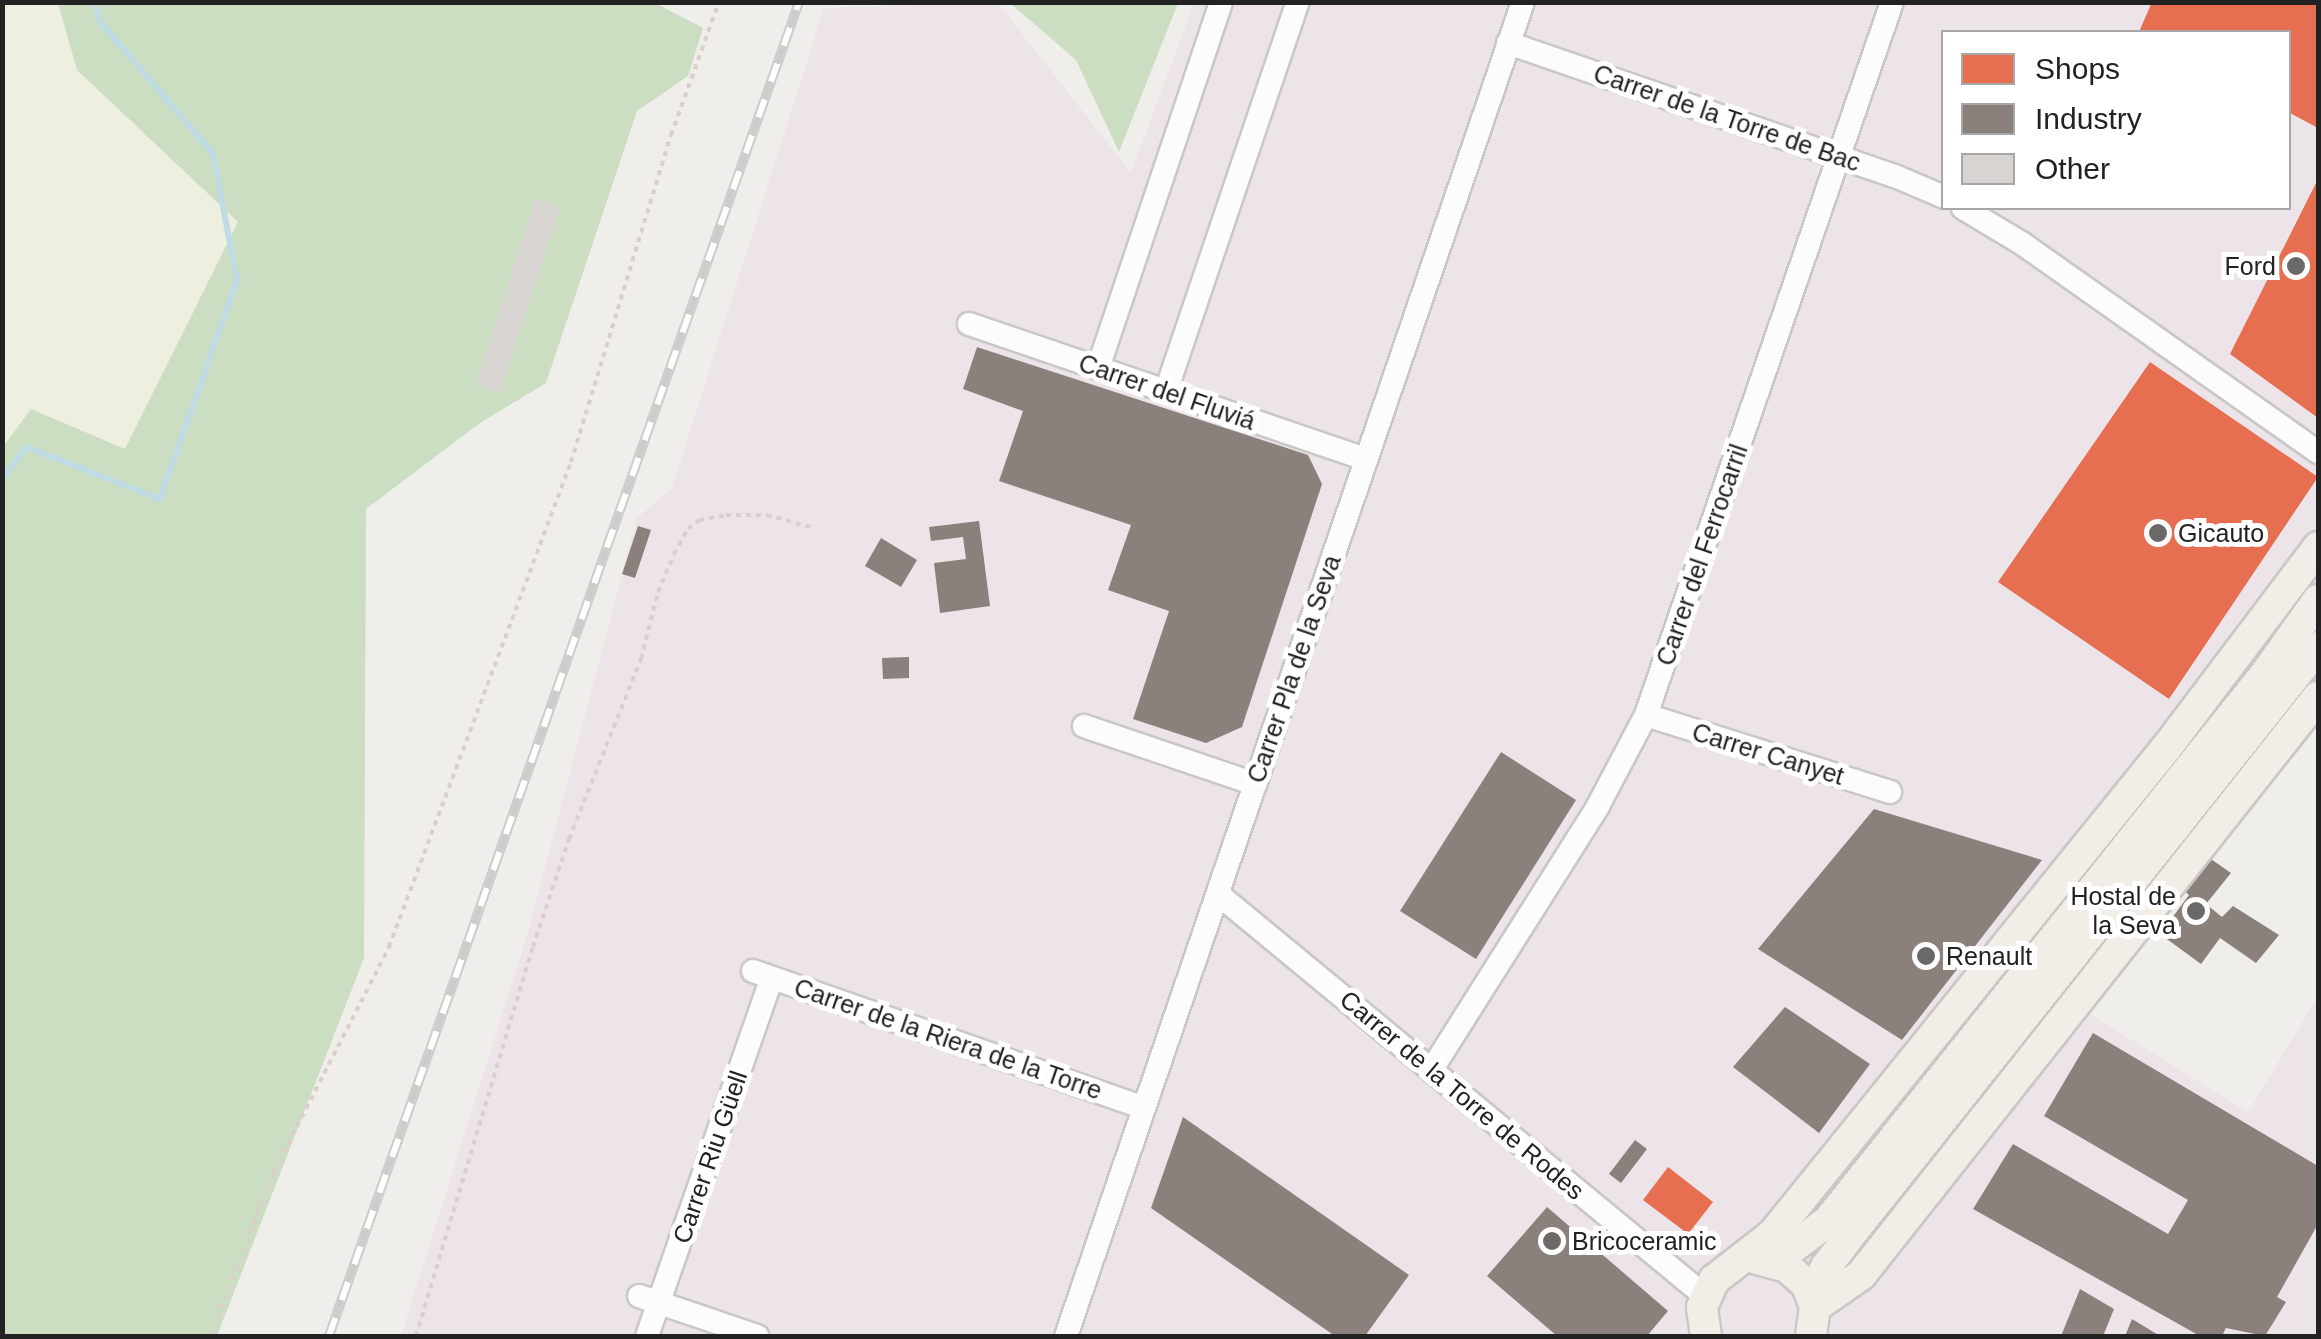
<!DOCTYPE html>
<meta charset="utf-8">
<style>
body{margin:0}
#map{position:relative;width:2321px;height:1339px;overflow:hidden;background:#f0eeeb;font-family:Arial,sans-serif}
div>[style]{position:absolute}
[style*='--x']{left:calc(var(--x)*1px);top:calc(var(--y)*1px);width:calc(var(--w)*1px);rotate:calc(var(--a)*1deg)}
.industrial>*{inset:0;background:#ede4e9}
.farmland>*{inset:0;background:#efefdf}
.forest>*{inset:0;background:#cbdec1}
.shops>*{inset:0;background:#e76f51}
.industry>*{inset:0;background:#8a817c}
.stream>*{height:6px;margin:-3px;padding:0 3px;transform-origin:3px;border-radius:3px;background:#bfdbe3}
.building>*{inset:0;background:#d7d4d2}
.path>*{height:4px;margin-top:-2px;transform-origin:0;background:repeating-linear-gradient(90deg,#dccecd 0 5px,transparent 0 10px)}
.roads{filter:drop-shadow(2px 0 #c9c8c7) drop-shadow(-2px 0 #c9c8c7) drop-shadow(0 2px #c9c8c7) drop-shadow(0 -2px #c9c8c7)}
.minor>*{height:22px;margin:-11px;padding:0 11px;transform-origin:11px;border-radius:11px;background:#fdfcfc}
.major>*{height:30px;margin:-15px;padding:0 15px;transform-origin:15px;border-radius:15px;background:#f3ede7}
.rail>*{height:10px;margin-top:-5px;transform-origin:0;background:repeating-linear-gradient(90deg,#fff 0 19px,#ccc 0 38px);box-sizing:border-box;border-block:2px solid #ccc}
.dots>*{width:28px;height:28px;translate:-50% -50%;box-sizing:border-box;border:5px solid #fff;border-radius:50%}
span{translate:-50% -50%;white-space:nowrap;text-align:center;line-height:1.15;-webkit-text-stroke:10px #fff;paint-order:stroke}
.street-label{font-size:25px;color:#222}
.poi-label{font-size:25px;color:#222}
.right{translate:-100% -50%;text-align:right}
.left{translate:0 -50%;text-align:left}
.frame{position:absolute;inset:0;border:5px solid #222;pointer-events:none}
.legend{position:absolute;left:1941px;top:30px;width:350px;height:180px;box-sizing:border-box;background:#fff;border:2px solid #a7a7a7;margin:0;padding:12px 18px;list-style:none;font-size:30px;color:#222}
.legend li{display:flex;align-items:center;gap:20px;height:50px}
.legend b{width:50px;border:2px solid #a7a7a7}
</style>
<div id="map">
<div class="industrial">
<i style="clip-path:polygon(evenodd,998px 3px,1131px 173px,1194px 3px,2318px 3px,2318px 718px,2088px 1013px,2248px 1112px,2318px 996px,2318px 1336px,401px 1336px,528px 932px,637px 518px,672px 488px,824px 8px,998px 3px,1944px 32px,2288px 32px,2288px 208px,1944px 208px,1944px 32px)"></i>
</div>
<div class="farmland">
<i style="clip-path:polygon(3px 3px,58px 3px,77px 70px,238px 222px,125px 450px,31px 409px,3px 447px)"></i>
</div>
<div class="forest">
<i style="clip-path:polygon(58px 3px,655px 3px,703px 28px,688px 76px,637px 111px,546px 383px,480px 423px,366px 509px,364px 958px,217px 1336px,3px 1336px,3px 447px,31px 409px,125px 449px,238px 222px,77px 70px)"></i>
<i style="clip-path:polygon(1010px 3px,1178px 3px,1119px 152px,1076px 60px)"></i>
</div>
<div class="shops">
<i style="clip-path:polygon(2152px 2px,2318px 2px,2318px 128px,2288px 112px,2288px 32px,2139px 32px)"></i>
<i style="clip-path:polygon(2318px 179px,2318px 418px,2230px 354px)"></i>
<i style="clip-path:polygon(2150px 362px,2318px 477px,2169px 699px,1998px 582px)"></i>
<i style="clip-path:polygon(1668px 1167px,1713px 1202px,1688px 1234px,1643px 1200px)"></i>
</div>
<div class="industry">
<i style="clip-path:polygon(977px 347px,1308px 455px,1322px 484px,1242px 727px,1206px 743px,1133px 719px,1169px 611px,1108px 590px,1131px 525px,999px 481px,1023px 411px,963px 389px)"></i>
<i style="clip-path:polygon(979px 521px,990px 606px,940px 613px,934px 563px,966px 559px,963px 537px,931px 541px,929px 527px)"></i>
<i style="clip-path:polygon(638px 526px,651px 530px,635px 578px,622px 574px)"></i>
<i style="clip-path:polygon(881px 538px,917px 560px,901px 587px,865px 566px)"></i>
<i style="clip-path:polygon(909px 657px,909px 678px,883px 679px,882px 658px)"></i>
<i style="clip-path:polygon(1501px 752px,1576px 800px,1476px 959px,1400px 911px)"></i>
<i style="clip-path:polygon(1874px 809px,2042px 860px,1902px 1040px,1758px 949px)"></i>
<i style="clip-path:polygon(2208px 857px,2231px 873px,2206px 904px,2222px 917px,2233px 906px,2279px 935px,2256px 963px,2220px 938px,2201px 964px,2160px 934px,2189px 895px,2182px 889px)"></i>
<i style="clip-path:polygon(1785px 1007px,1870px 1064px,1819px 1133px,1733px 1067px)"></i>
<i style="clip-path:polygon(2093px 1033px,2318px 1166px,2318px 1224px,2277px 1297px,2286px 1302px,2265px 1336px,2226px 1328px,2222px 1336px,2200px 1336px,1973px 1209px,2013px 1144px,2168px 1234px,2188px 1200px,2044px 1116px)"></i>
<i style="clip-path:polygon(1183px 1117px,1409px 1275px,1365px 1336px,1335px 1336px,1151px 1208px)"></i>
<i style="clip-path:polygon(1635px 1140px,1647px 1149px,1621px 1183px,1609px 1174px)"></i>
<i style="clip-path:polygon(1547px 1207px,1668px 1311px,1647px 1336px,1557px 1336px,1487px 1276px)"></i>
<i style="clip-path:polygon(2080px 1289px,2114px 1309px,2103px 1336px,2061px 1336px)"></i>
<i style="clip-path:polygon(2132px 1319px,2160px 1336px,2125px 1336px)"></i>
</div>
<div class="stream">
<i style="--x:2;--y:479;--w:41;--a:-52"></i>
<i style="--x:27;--y:447;--w:143;--a:21.4"></i>
<i style="--x:160;--y:499;--w:232;--a:-70.6"></i>
<i style="--x:237;--y:280;--w:128;--a:-100.8"></i>
<i style="--x:213;--y:154;--w:172;--a:-130.5"></i>
<i style="--x:101;--y:23;--w:22;--a:-111"></i>
</div>
<div class="building">
<i style="clip-path:polygon(535px 199px,560px 207px,500px 393px,476px 385px)"></i>
</div>
<div class="path">
<i style="--x:211;--y:1336;--w:177;--a:-69.1"></i>
<i style="--x:274;--y:1171;--w:252;--a:-62.8"></i>
<i style="--x:389;--y:947;--w:518;--a:-69.43"></i>
<i style="--x:571;--y:462;--w:342;--a:-73"></i>
<i style="--x:671;--y:135;--w:141;--a:-70.2"></i>
<i style="--x:416;--y:1336;--w:406;--a:-73.3"></i>
<i style="--x:533;--y:947;--w:114;--a:-71.6"></i>
<i style="--x:569;--y:839;--w:194;--a:-68.2"></i>
<i style="--x:641;--y:659;--w:69;--a:-75.8"></i>
<i style="--x:658;--y:592;--w:41;--a:-67.2"></i>
<i style="--x:674;--y:554;--w:29;--a:-61"></i>
<i style="--x:688;--y:529;--w:14;--a:-39"></i>
<i style="--x:699;--y:520;--w:27;--a:-10"></i>
<i style="--x:726;--y:515;--w:41;--a:0"></i>
<i style="--x:767;--y:515;--w:49;--a:15.5"></i>
</div>
<div class="roads">
<div class="minor">
<i style="--x:1508;--y:43;--w:409;--a:19"></i>
<i style="--x:1895;--y:176;--w:53;--a:23.2"></i>
<i style="--x:1963;--y:208;--w:70;--a:31"></i>
<i style="--x:2023;--y:244;--w:361;--a:35.2"></i>
<i style="--x:969;--y:324;--w:419;--a:18.8"></i>
<i style="--x:1098;--y:368;--w:386;--a:-71.4"></i>
<i style="--x:1166;--y:391;--w:411;--a:-71.3"></i>
<i style="--x:1646;--y:715;--w:256;--a:17.5"></i>
<i style="--x:1084;--y:726;--w:181;--a:18.7"></i>
<i style="--x:1218;--y:894;--w:631;--a:39.54"></i>
<i style="--x:753;--y:971;--w:414;--a:19.3"></i>
<i style="--x:1432;--y:1069;--w:311;--a:-57.7"></i>
<i style="--x:1598;--y:806;--w:103;--a:-62.2"></i>
<i style="--x:1646;--y:715;--w:754;--a:-70.96"></i>
<i style="--x:639;--y:1296;--w:125;--a:18.7"></i>
<i style="--x:647;--y:1336;--w:379;--a:-70.8"></i>
<i style="--x:1066;--y:1336;--w:1410;--a:-71.09"></i>
</div>
<div class="major">
<i style="--x:1757;--y:1259;--w:31;--a:15"></i>
<i style="--x:1787;--y:1267;--w:27;--a:42"></i>
<i style="--x:1807;--y:1285;--w:23;--a:70"></i>
<i style="--x:1815;--y:1307;--w:29;--a:98"></i>
<i style="--x:1775;--y:1261;--w:66;--a:-37"></i>
<i style="--x:1828;--y:1221;--w:702;--a:-51.37"></i>
<i style="--x:2266;--y:673;--w:90;--a:-54.5"></i>
<i style="--x:1812;--y:1298;--w:34;--a:-66"></i>
<i style="--x:1826;--y:1267;--w:41;--a:-52.9"></i>
<i style="--x:1851;--y:1234;--w:750;--a:-51.5"></i>
<i style="--x:1815;--y:1307;--w:56;--a:-34.8"></i>
<i style="--x:1861;--y:1275;--w:737;--a:-51.67"></i>
<i style="--x:1706;--y:1336;--w:29;--a:-98"></i>
<i style="--x:1702;--y:1307;--w:30;--a:-66"></i>
<i style="--x:1714;--y:1280;--w:75;--a:-37.9"></i>
<i style="--x:1773;--y:1234;--w:626;--a:-51.03"></i>
<i style="--x:2167;--y:747;--w:251;--a:-52.9"></i>
</div>
</div>
<div class="rail">
<i style="--x:329;--y:1336;--w:1414;--a:-70.59"></i>
</div>
<div class="dots">
<i style="left:2296px;top:266px;background:#6a6968"></i>
<i style="left:2158px;top:533px;background:#6a6968"></i>
<i style="left:2196px;top:911px;background:#6a6968"></i>
<i style="left:1926px;top:956px;background:#6a6968"></i>
<i style="left:1552px;top:1241px;background:#6a6968"></i>
</div>
<div class="street-label">
<span style="left:1727px;top:118px;rotate:19deg">Carrer de la Torre de Bac</span>
<span style="left:1167px;top:392px;rotate:19deg">Carrer del Fluviá</span>
<span style="left:1702px;top:555px;rotate:-71deg">Carrer del Ferrocarril</span>
<span style="left:1294px;top:669px;rotate:-71deg">Carrer Pla de la Seva</span>
<span style="left:1768px;top:754px;rotate:17deg">Carrer Canyet</span>
<span style="left:948px;top:1039px;rotate:19deg">Carrer de la Riera de la Torre</span>
<span style="left:1462px;top:1095px;rotate:40deg">Carrer de la Torre de Rodes</span>
<span style="left:710px;top:1157px;rotate:-71deg">Carrer Riu Güell</span>
</div>
<div class="poi-label">
<span class="right" style="left:2276px;top:266px">Ford</span>
<span class="left" style="left:2178px;top:533px">Gicauto</span>
<span class="right" style="left:2176px;top:911px">Hostal de<br>la Seva</span>
<span class="left" style="left:1946px;top:956px">Renault</span>
<span class="left" style="left:1572px;top:1241px">Bricoceramic</span>
</div>
<div class="frame"></div>
<ul class="legend">
<li><b style="height:28px;background:#e76f51"></b>Shops</li>
<li><b style="height:28px;background:#8a817c"></b>Industry</li>
<li><b style="height:28px;background:#d7d4d2"></b>Other</li>
</ul>
</div>
